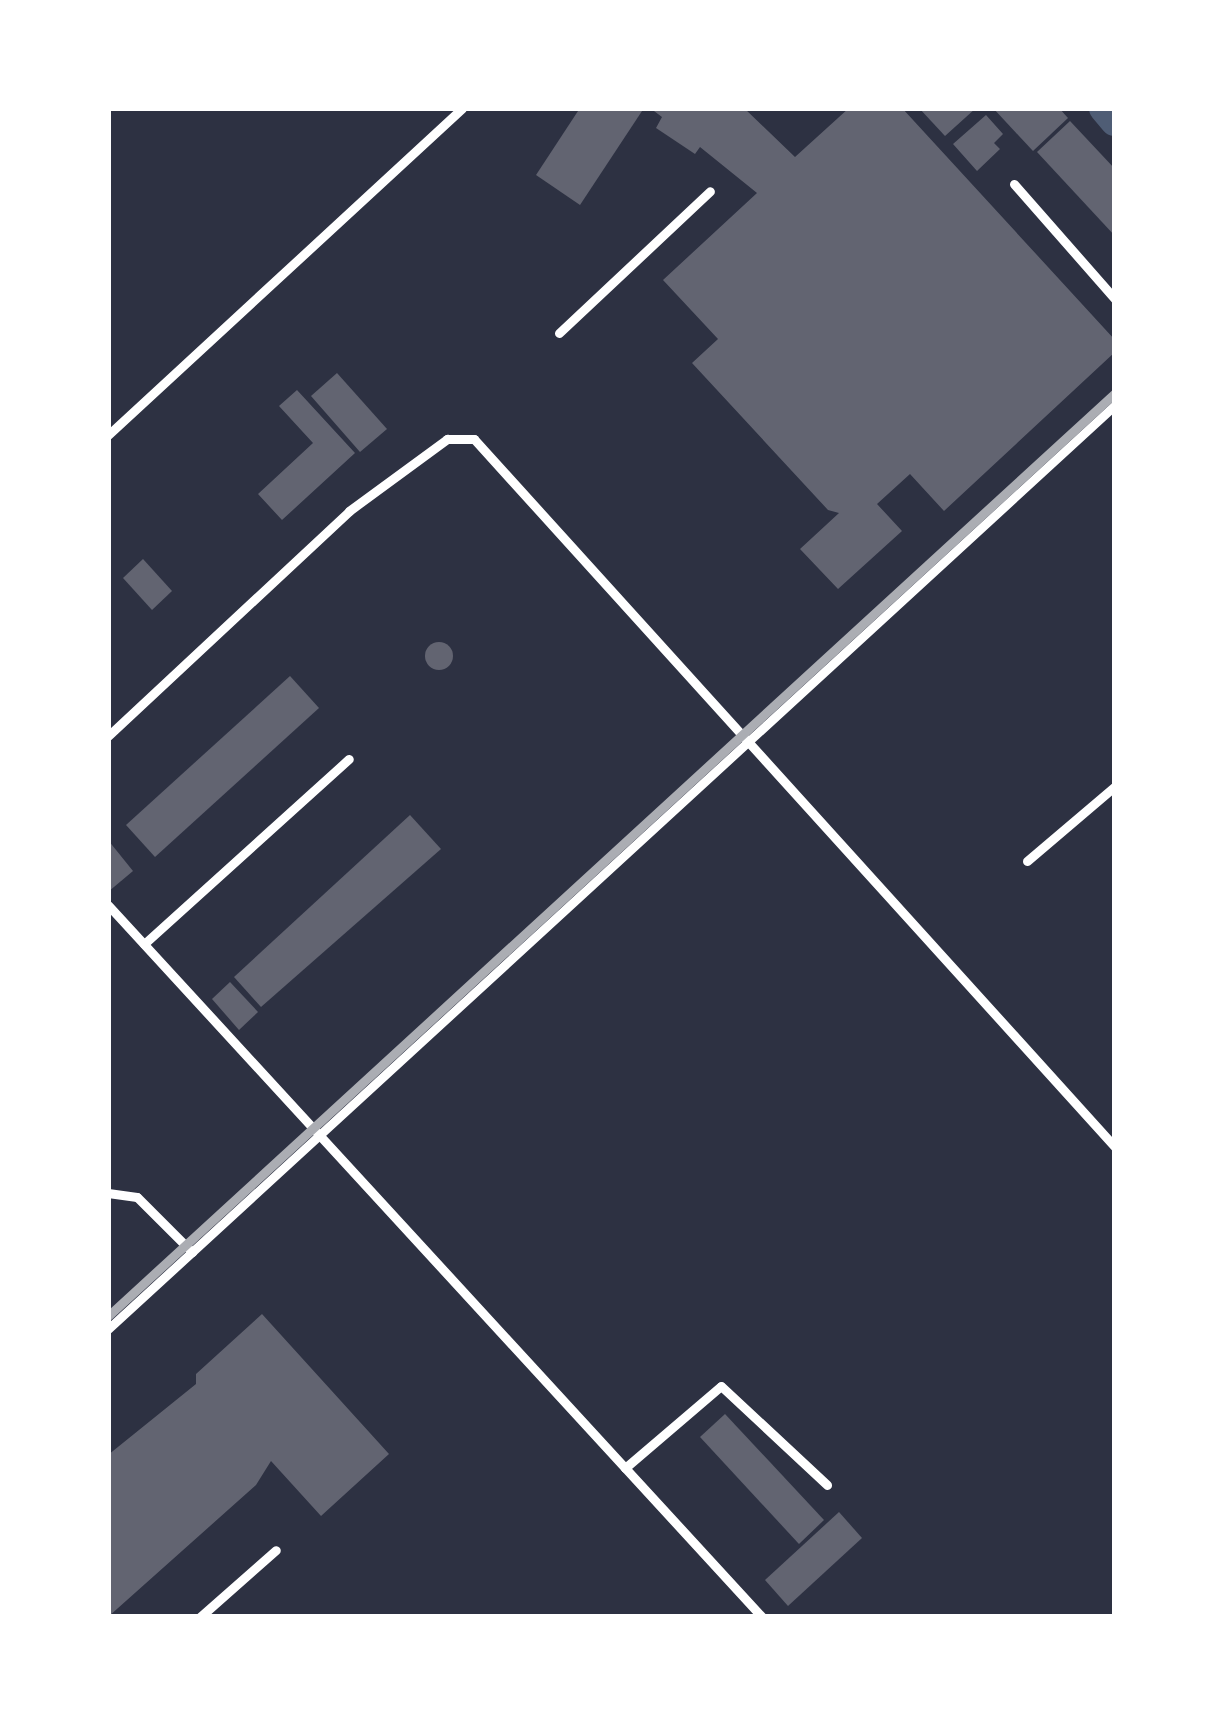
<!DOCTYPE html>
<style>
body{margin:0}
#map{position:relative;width:1223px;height:1725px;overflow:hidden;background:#2d3142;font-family:Figtree,sans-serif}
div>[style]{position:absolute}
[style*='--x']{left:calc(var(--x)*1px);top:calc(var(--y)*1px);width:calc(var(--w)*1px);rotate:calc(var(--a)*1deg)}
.canal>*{height:30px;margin:-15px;padding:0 15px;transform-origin:15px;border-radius:15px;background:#4f5d75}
.building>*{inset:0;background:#626471}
.round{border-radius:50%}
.service>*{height:9px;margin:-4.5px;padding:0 4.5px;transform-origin:4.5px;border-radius:4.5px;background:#fff}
.rail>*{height:9px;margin:-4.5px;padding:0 4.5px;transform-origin:4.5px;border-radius:4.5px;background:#abadb3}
span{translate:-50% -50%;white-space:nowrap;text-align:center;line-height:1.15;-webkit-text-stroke:9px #fff;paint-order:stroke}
.frame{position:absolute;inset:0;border:111px solid #fff;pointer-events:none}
</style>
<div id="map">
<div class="canal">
<i style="--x:1104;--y:108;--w:17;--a:50"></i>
</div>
<div class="building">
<i style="clip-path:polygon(580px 108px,644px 108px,580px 205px,536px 175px)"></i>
<i style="clip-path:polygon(650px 108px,744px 108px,795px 157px,849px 108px,902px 108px,1115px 340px,1115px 352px,944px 511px,910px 474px,877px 504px,902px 531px,838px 589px,800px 549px,839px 513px,828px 510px,692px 363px,718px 339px,663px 280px,757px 193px,700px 147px,695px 154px,656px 128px,662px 117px)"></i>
<i style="clip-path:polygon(919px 108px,976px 108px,945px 136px)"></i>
<i style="clip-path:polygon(993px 108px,1059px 108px,1068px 118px,1033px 151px)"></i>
<i style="clip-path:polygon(986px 115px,1003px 134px,994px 143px,1000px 149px,977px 171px,953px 144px)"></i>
<i style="clip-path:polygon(1070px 121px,1115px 169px,1115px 236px,1037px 152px)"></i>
<i style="clip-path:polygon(337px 373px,387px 429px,360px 452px,311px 396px)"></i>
<i style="clip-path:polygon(297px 390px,355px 453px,282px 520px,258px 494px,313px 443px,279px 406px)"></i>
<i style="clip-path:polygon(143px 559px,172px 591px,152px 610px,123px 578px)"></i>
<i class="round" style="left:425px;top:642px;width:28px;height:28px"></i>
<i style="clip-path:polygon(290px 676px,319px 708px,155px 857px,126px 825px)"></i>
<i style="clip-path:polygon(410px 815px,441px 849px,261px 1007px,234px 977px)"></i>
<i style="clip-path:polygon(108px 840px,133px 871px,108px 892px)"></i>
<i style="clip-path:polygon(230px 982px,258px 1012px,239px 1030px,212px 999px)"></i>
<i style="clip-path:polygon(262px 1314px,389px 1454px,321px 1516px,271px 1461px,256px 1485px,108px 1617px,108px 1455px,196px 1384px,196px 1374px)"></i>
<i style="clip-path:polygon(725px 1414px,824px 1520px,799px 1544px,700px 1437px)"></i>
<i style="clip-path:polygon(839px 1512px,862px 1538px,788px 1606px,765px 1580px)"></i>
</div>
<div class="service">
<i style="--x:1014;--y:184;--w:153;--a:48.7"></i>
<i style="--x:559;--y:333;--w:207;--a:-43.2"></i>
<i style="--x:108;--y:435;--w:482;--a:-42.7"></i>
<i style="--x:108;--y:736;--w:330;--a:-43"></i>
<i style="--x:349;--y:511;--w:122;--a:-36.3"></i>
<i style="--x:447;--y:439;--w:27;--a:0"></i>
<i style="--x:474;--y:439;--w:955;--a:47.84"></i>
<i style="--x:1027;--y:861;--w:116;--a:-40.4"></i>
<i style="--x:108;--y:905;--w:967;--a:47.43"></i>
<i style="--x:144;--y:944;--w:276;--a:-42.1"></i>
<i style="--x:108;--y:1193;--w:29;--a:8"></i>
<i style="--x:137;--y:1197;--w:78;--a:45"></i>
<i style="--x:108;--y:1329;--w:1367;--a:-42.54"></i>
<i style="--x:625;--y:1468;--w:126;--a:-40.5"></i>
<i style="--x:721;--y:1386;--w:145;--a:43"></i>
<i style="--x:200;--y:1617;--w:101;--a:-41.4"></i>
</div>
<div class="rail">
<i style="--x:108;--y:1316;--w:1366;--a:-42.51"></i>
</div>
<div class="frame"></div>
</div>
